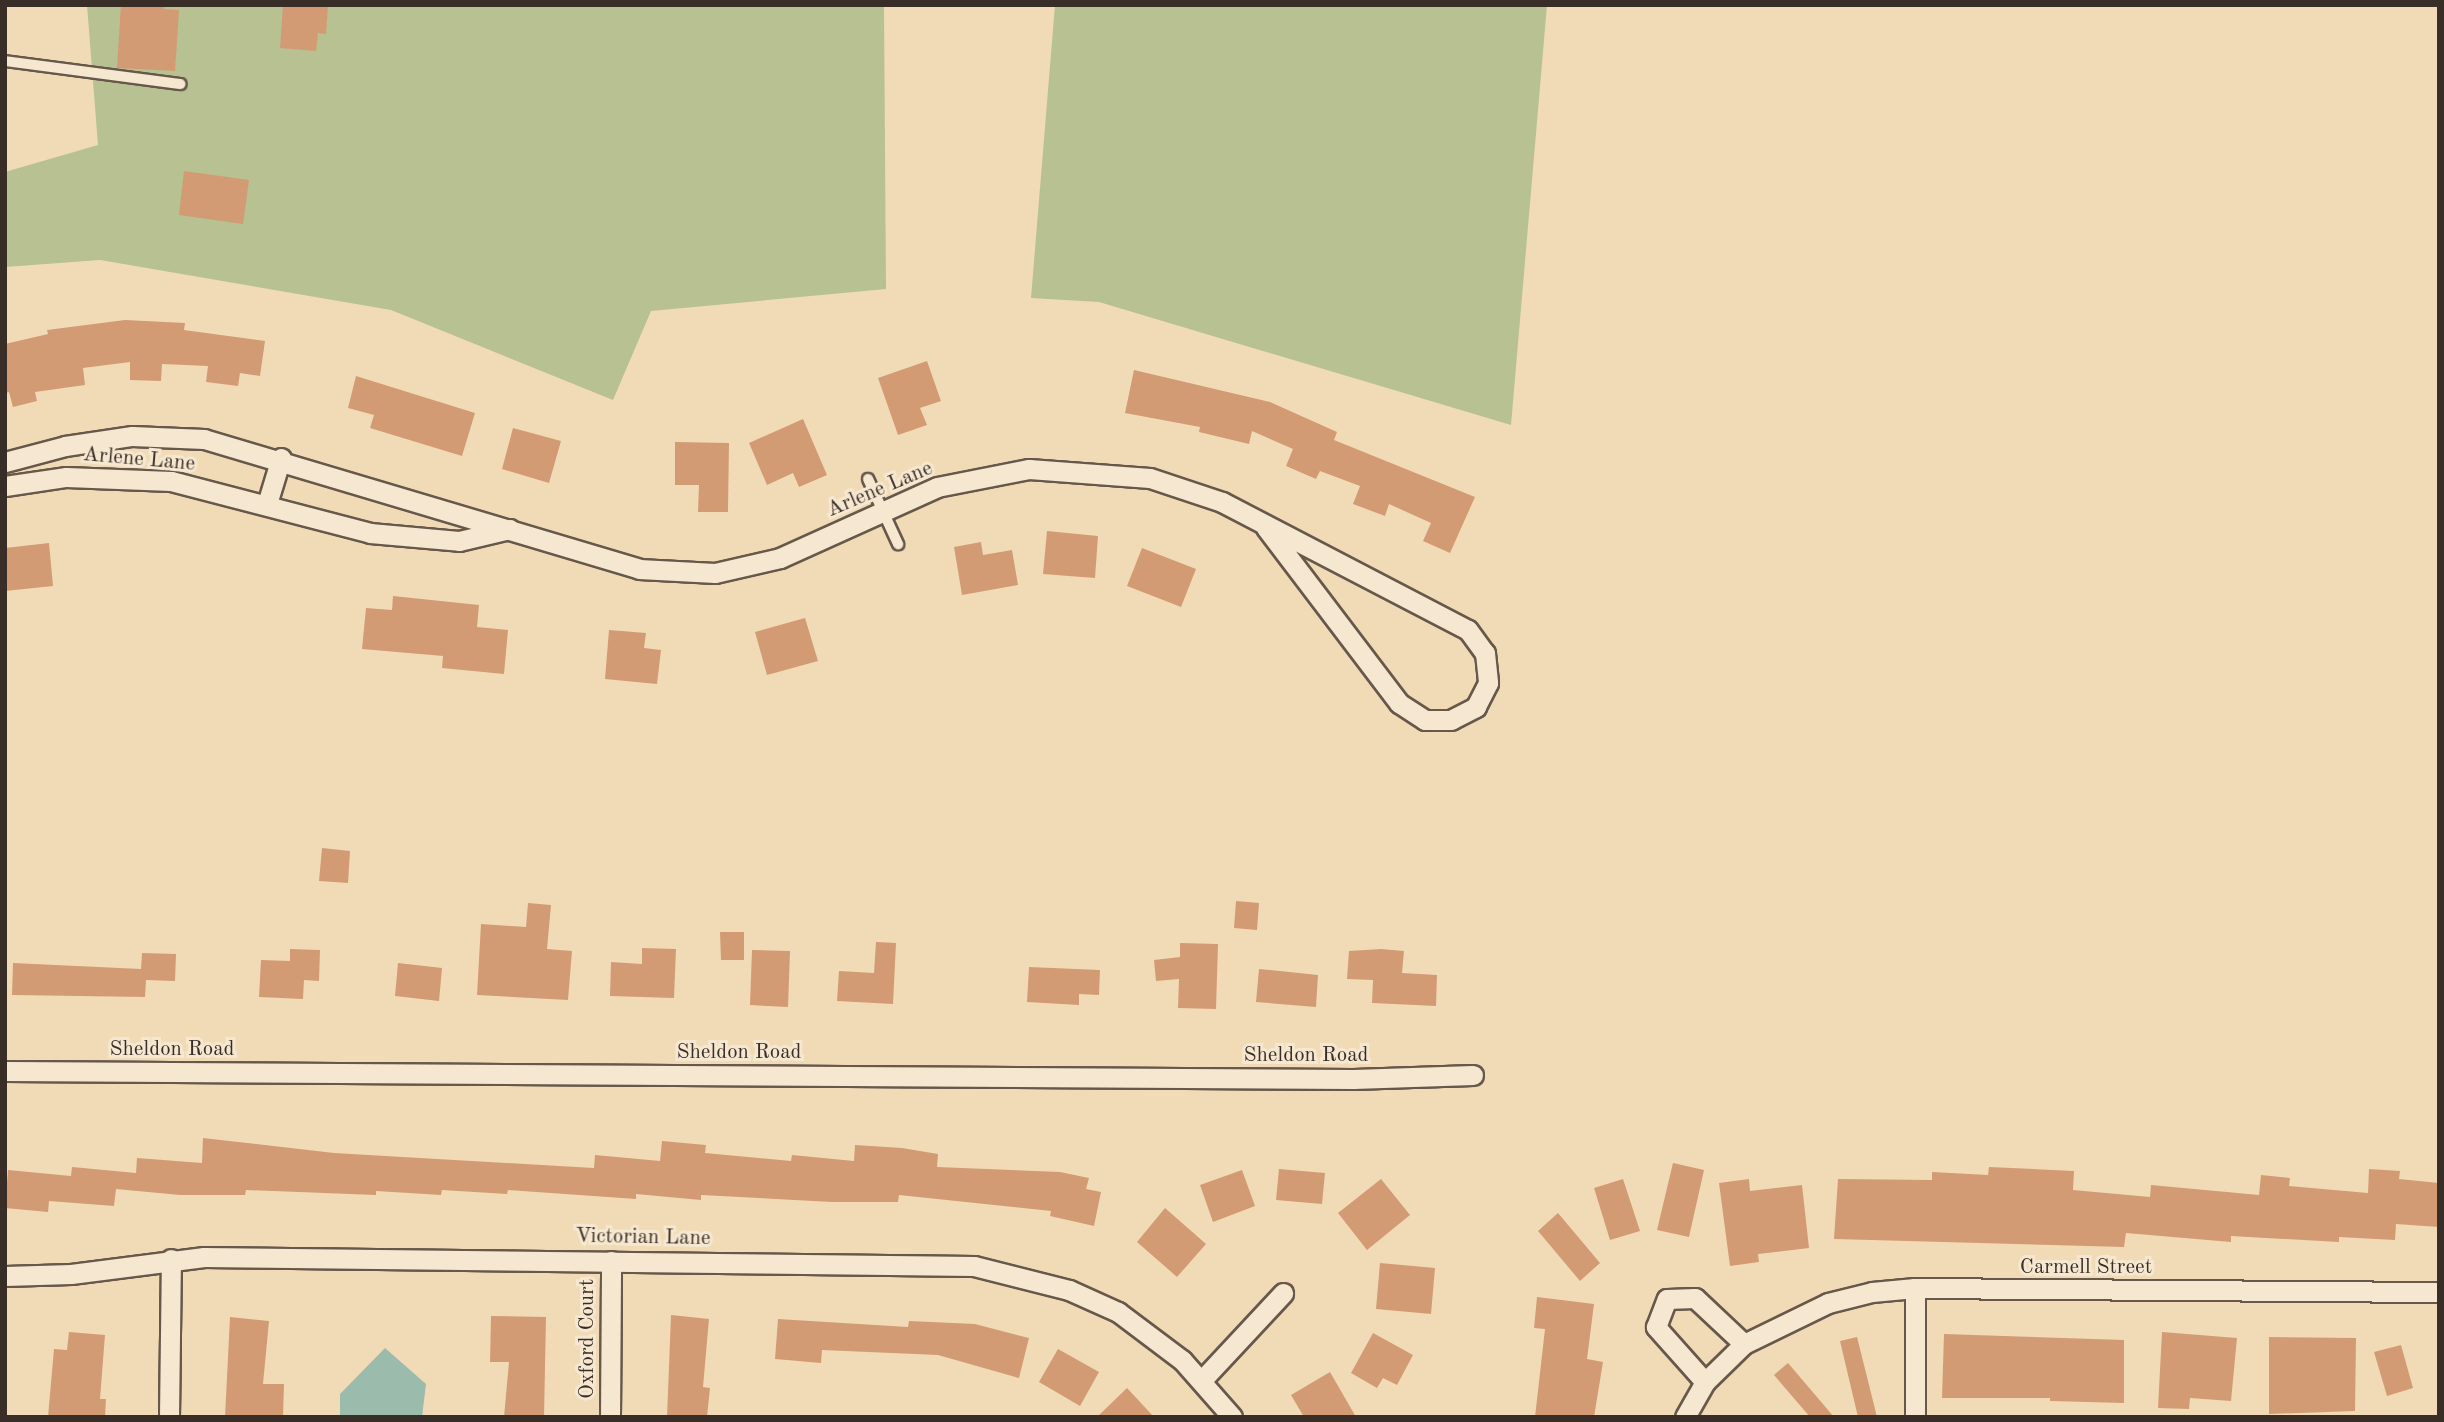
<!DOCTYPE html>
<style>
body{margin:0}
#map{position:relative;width:2444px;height:1422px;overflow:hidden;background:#f1dbb7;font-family:"Old Standard TT",serif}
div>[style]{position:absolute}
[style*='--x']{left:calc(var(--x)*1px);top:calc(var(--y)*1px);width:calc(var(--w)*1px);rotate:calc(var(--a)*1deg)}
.green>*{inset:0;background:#b7c191}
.water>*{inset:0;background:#9bbbac}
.building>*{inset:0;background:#d29b73}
.roads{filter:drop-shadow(2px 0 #67584b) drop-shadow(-2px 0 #67584b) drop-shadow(0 2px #67584b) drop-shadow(0 -2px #67584b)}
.service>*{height:10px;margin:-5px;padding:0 5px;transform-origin:5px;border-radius:5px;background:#f6e8d0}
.minor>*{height:19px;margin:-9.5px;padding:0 9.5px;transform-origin:9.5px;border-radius:9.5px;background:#f6e8d0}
span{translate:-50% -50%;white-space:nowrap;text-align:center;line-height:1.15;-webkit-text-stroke:6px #f6e8d0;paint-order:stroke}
.street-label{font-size:21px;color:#392d27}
.frame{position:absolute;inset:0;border:7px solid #392d27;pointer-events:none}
</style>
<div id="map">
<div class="green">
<i style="clip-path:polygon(87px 5px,884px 5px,886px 289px,651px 311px,613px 400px,391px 310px,100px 260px,5px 267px,5px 172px,98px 145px)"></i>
<i style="clip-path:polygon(1055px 5px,1547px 5px,1511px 425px,1099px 302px,1031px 298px)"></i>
</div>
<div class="water">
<i style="clip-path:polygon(385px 1348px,426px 1384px,422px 1417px,340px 1417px,340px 1394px)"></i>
</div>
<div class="building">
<i style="clip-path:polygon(121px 5px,165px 5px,164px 9px,179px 10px,175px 71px,117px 68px)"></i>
<i style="clip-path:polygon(283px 5px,328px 5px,326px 34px,318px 33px,316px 51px,280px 48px)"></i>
<i style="clip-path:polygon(184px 171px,249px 180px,243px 224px,179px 215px)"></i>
<i style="clip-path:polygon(125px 320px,185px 323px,184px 330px,265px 341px,260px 376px,240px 373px,238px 386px,206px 382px,208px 366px,162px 364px,161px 381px,130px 380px,130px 362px,83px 368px,85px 385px,35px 392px,37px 401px,13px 407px,9px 392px,5px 393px,5px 344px,48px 334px,47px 330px)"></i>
<i style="clip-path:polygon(927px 361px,941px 401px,920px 408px,927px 425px,898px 435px,878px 378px)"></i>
<i style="clip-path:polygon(1134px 370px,1270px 402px,1337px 432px,1334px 440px,1475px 497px,1450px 553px,1423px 541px,1431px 523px,1389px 504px,1385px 516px,1353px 504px,1360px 486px,1320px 471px,1316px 479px,1286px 466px,1293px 449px,1252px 431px,1249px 444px,1199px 432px,1200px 427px,1125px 413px)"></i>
<i style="clip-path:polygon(356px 376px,475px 413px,462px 456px,370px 428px,374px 415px,348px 408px)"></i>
<i style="clip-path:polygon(803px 419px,827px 475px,799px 487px,793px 473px,767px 485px,749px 443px)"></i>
<i style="clip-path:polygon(513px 428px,561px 441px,549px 483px,502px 469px)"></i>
<i style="clip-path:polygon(675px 442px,729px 443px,728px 512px,698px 512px,699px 485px,675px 485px)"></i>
<i style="clip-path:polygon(1047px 531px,1098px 536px,1095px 578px,1043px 574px)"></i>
<i style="clip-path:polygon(981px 542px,983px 555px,1012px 550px,1018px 585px,962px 595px,954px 547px)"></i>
<i style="clip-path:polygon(49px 543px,53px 586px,5px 591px,5px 548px)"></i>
<i style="clip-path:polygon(1142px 548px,1196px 569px,1181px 607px,1127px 586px)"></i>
<i style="clip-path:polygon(393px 596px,479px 605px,477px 627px,508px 630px,504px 674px,442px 668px,443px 656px,362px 649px,366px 608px,392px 610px)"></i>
<i style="clip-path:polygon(805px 618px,818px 661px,767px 675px,755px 632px)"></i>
<i style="clip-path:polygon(609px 630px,646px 633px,644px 648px,661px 650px,657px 684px,605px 679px)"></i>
<i style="clip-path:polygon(322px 848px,350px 851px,348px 883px,319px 881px)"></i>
<i style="clip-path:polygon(1236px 901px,1259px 903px,1257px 930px,1234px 928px)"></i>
<i style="clip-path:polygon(528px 903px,551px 905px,547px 949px,572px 951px,568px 1000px,477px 995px,481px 924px,526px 927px)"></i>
<i style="clip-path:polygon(720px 932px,744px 932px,744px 960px,721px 960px)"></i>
<i style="clip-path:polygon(876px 942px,896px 943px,893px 1004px,837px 1001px,839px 971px,874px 973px)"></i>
<i style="clip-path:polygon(1180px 943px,1218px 944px,1216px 1009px,1178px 1008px,1179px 979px,1156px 981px,1154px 960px,1180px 957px)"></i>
<i style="clip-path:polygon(642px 948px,676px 949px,674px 998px,610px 996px,611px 962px,642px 964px)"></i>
<i style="clip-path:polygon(290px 949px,320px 950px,319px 981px,304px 980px,303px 999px,259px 997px,261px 960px,290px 961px)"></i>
<i style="clip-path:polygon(1381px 949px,1404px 951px,1402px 973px,1437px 975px,1436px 1006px,1372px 1003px,1373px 980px,1347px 979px,1349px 951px)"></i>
<i style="clip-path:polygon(752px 950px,790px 951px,788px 1007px,750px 1005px)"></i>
<i style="clip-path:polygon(142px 953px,176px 954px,175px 981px,146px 980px,145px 997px,12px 995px,13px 963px,141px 969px)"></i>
<i style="clip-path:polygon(398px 963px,442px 968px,439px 1001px,395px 996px)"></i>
<i style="clip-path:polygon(1029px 967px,1100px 970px,1099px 995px,1079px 994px,1079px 1005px,1027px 1002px)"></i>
<i style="clip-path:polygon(1259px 969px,1318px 975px,1316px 1007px,1256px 1002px)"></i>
<i style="clip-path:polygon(203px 1138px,334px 1153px,594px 1168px,595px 1155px,660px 1161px,662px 1141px,706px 1145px,705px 1153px,791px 1161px,792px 1155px,854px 1161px,855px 1145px,902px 1148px,938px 1154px,937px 1167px,1060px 1172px,1089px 1178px,1086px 1189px,1101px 1192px,1094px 1226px,1050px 1216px,1051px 1211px,899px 1195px,898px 1202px,832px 1202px,701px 1195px,701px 1200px,636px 1194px,636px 1199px,508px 1190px,507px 1194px,442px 1190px,441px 1195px,376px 1191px,376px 1195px,246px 1190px,245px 1195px,180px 1195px,116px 1189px,114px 1206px,49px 1201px,48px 1212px,5px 1208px,8px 1170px,71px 1176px,72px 1167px,136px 1173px,137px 1158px,202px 1163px)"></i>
<i style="clip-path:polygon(1673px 1163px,1704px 1170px,1689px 1237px,1657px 1230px)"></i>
<i style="clip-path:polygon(1989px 1167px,2074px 1171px,2073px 1190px,2150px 1197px,2151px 1185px,2259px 1195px,2261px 1175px,2290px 1178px,2289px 1186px,2368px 1193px,2369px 1169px,2400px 1171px,2399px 1179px,2439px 1183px,2439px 1227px,2396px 1224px,2395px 1240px,2339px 1237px,2339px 1242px,2231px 1236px,2231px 1242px,2126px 1233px,2124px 1247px,1834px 1239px,1838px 1179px,1932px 1180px,1932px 1172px,1988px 1175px)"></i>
<i style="clip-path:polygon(1279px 1169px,1325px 1173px,1322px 1204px,1276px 1200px)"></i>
<i style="clip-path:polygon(1242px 1170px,1255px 1206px,1213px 1222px,1200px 1185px)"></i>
<i style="clip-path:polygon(1381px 1179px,1410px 1215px,1367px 1250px,1338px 1213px)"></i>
<i style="clip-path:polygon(1623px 1179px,1640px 1231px,1610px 1240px,1594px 1188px)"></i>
<i style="clip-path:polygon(1749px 1179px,1750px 1191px,1802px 1185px,1809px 1248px,1758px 1254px,1759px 1262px,1730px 1266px,1719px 1183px)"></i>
<i style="clip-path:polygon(1165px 1208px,1206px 1244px,1177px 1277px,1137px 1242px)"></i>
<i style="clip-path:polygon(1558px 1213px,1600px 1263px,1580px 1281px,1538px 1231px)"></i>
<i style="clip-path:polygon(1380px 1263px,1435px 1268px,1431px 1314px,1376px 1309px)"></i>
<i style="clip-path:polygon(1537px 1297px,1594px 1304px,1587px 1359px,1603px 1362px,1594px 1417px,1535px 1417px,1545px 1329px,1534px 1328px)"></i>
<i style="clip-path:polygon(671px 1315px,709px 1319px,703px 1387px,710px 1388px,707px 1417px,667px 1417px)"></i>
<i style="clip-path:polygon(491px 1316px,546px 1317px,544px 1417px,504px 1417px,509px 1362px,490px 1362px)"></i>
<i style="clip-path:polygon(230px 1317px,269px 1321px,263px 1384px,284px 1384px,283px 1417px,225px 1417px)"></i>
<i style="clip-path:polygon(778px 1319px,908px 1327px,909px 1321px,975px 1324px,1029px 1338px,1019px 1378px,938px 1355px,822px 1350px,821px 1363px,775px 1359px)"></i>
<i style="clip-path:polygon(69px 1332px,105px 1335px,100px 1399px,106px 1399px,105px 1417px,48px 1417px,54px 1349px,67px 1350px)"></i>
<i style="clip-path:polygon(2162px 1332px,2237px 1338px,2231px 1401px,2190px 1398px,2189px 1409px,2158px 1408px)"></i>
<i style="clip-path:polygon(1373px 1333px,1413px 1355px,1397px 1385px,1383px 1378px,1377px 1388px,1351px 1373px)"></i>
<i style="clip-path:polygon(1944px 1334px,2124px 1340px,2124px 1403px,2050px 1401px,2050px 1398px,1942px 1398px)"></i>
<i style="clip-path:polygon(1857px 1337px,1877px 1417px,1858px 1417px,1840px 1341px)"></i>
<i style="clip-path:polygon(2269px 1337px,2356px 1338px,2355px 1411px,2269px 1414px)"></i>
<i style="clip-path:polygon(2401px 1345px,2413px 1388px,2387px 1396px,2374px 1352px)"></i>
<i style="clip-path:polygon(1058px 1349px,1099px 1372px,1080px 1406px,1039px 1382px)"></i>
<i style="clip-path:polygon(1788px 1363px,1834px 1417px,1810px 1417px,1774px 1375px)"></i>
<i style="clip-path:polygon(1330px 1372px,1356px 1417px,1304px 1417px,1291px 1395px)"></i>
<i style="clip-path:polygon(1127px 1388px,1154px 1417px,1097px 1417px)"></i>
</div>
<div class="roads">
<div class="service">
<i style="--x:5;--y:61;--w:177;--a:7.5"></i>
<i style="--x:868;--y:479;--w:72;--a:65.2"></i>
</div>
<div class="minor">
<i style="--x:5;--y:462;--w:62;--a:-14.9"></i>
<i style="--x:65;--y:446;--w:68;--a:-8.5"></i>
<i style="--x:132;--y:436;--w:72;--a:2.4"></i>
<i style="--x:204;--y:439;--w:454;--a:16.6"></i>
<i style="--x:639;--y:569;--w:76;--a:3"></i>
<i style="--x:715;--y:573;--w:67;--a:-13"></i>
<i style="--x:780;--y:558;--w:172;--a:-24.3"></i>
<i style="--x:937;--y:487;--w:94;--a:-11.1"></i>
<i style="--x:1029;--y:469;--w:121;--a:4.3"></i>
<i style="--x:1150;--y:478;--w:76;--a:18.4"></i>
<i style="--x:1222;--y:502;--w:277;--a:27.5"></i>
<i style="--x:1468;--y:630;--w:29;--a:54"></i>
<i style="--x:1485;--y:653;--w:30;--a:84"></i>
<i style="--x:1488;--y:683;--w:27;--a:117"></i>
<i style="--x:1476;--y:707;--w:28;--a:153"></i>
<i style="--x:1451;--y:720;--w:26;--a:180"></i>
<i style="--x:1425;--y:720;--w:31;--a:-147"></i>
<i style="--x:1399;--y:703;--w:220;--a:-127.2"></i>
<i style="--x:5;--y:486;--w:62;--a:-8.4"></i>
<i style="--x:66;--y:477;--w:105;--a:2.2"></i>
<i style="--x:171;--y:481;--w:206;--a:14.6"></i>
<i style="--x:370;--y:533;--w:89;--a:5.1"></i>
<i style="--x:459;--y:541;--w:52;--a:-13.2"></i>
<i style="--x:267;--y:504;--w:48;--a:-73.1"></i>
<i style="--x:5;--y:1071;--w:1348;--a:0.34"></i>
<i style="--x:1353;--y:1079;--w:120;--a:-1.9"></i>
<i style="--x:5;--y:1276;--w:66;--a:-1.7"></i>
<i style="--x:71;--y:1274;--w:134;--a:-7.3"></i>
<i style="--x:204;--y:1257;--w:770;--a:0.67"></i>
<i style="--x:974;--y:1266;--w:98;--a:14.2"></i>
<i style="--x:1069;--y:1290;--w:54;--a:24.2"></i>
<i style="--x:1118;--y:1312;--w:80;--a:36.9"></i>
<i style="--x:1182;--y:1360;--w:76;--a:48.7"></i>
<i style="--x:1202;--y:1380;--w:119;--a:-47"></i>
<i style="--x:1705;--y:1382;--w:74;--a:-131.7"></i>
<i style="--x:1656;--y:1327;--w:30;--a:-69"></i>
<i style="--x:1667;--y:1299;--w:28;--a:-2"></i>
<i style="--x:1695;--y:1298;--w:67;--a:43.2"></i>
<i style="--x:169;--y:1417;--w:158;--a:-89.3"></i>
<i style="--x:610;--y:1417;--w:156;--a:-89.6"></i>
<i style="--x:1685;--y:1417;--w:40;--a:-60.3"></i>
<i style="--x:1705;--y:1382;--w:54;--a:-44.3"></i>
<i style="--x:1744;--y:1344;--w:93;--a:-26"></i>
<i style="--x:1828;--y:1303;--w:45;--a:-14"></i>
<i style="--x:1872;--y:1292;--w:43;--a:-5.3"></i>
<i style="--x:1915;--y:1288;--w:524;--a:0.44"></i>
<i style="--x:1915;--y:1417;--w:129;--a:-90"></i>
</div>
</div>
<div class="street-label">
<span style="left:139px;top:460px;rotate:5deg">Arlene Lane</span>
<span style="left:880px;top:490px;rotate:-23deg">Arlene Lane</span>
<span style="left:172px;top:1050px">Sheldon Road</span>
<span style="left:739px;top:1053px">Sheldon Road</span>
<span style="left:1306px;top:1056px">Sheldon Road</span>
<span style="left:643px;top:1238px;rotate:1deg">Victorian Lane</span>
<span style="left:2086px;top:1268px">Carmell Street</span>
<span style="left:588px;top:1339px;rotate:-90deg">Oxford Court</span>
</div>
<div class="frame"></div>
</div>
